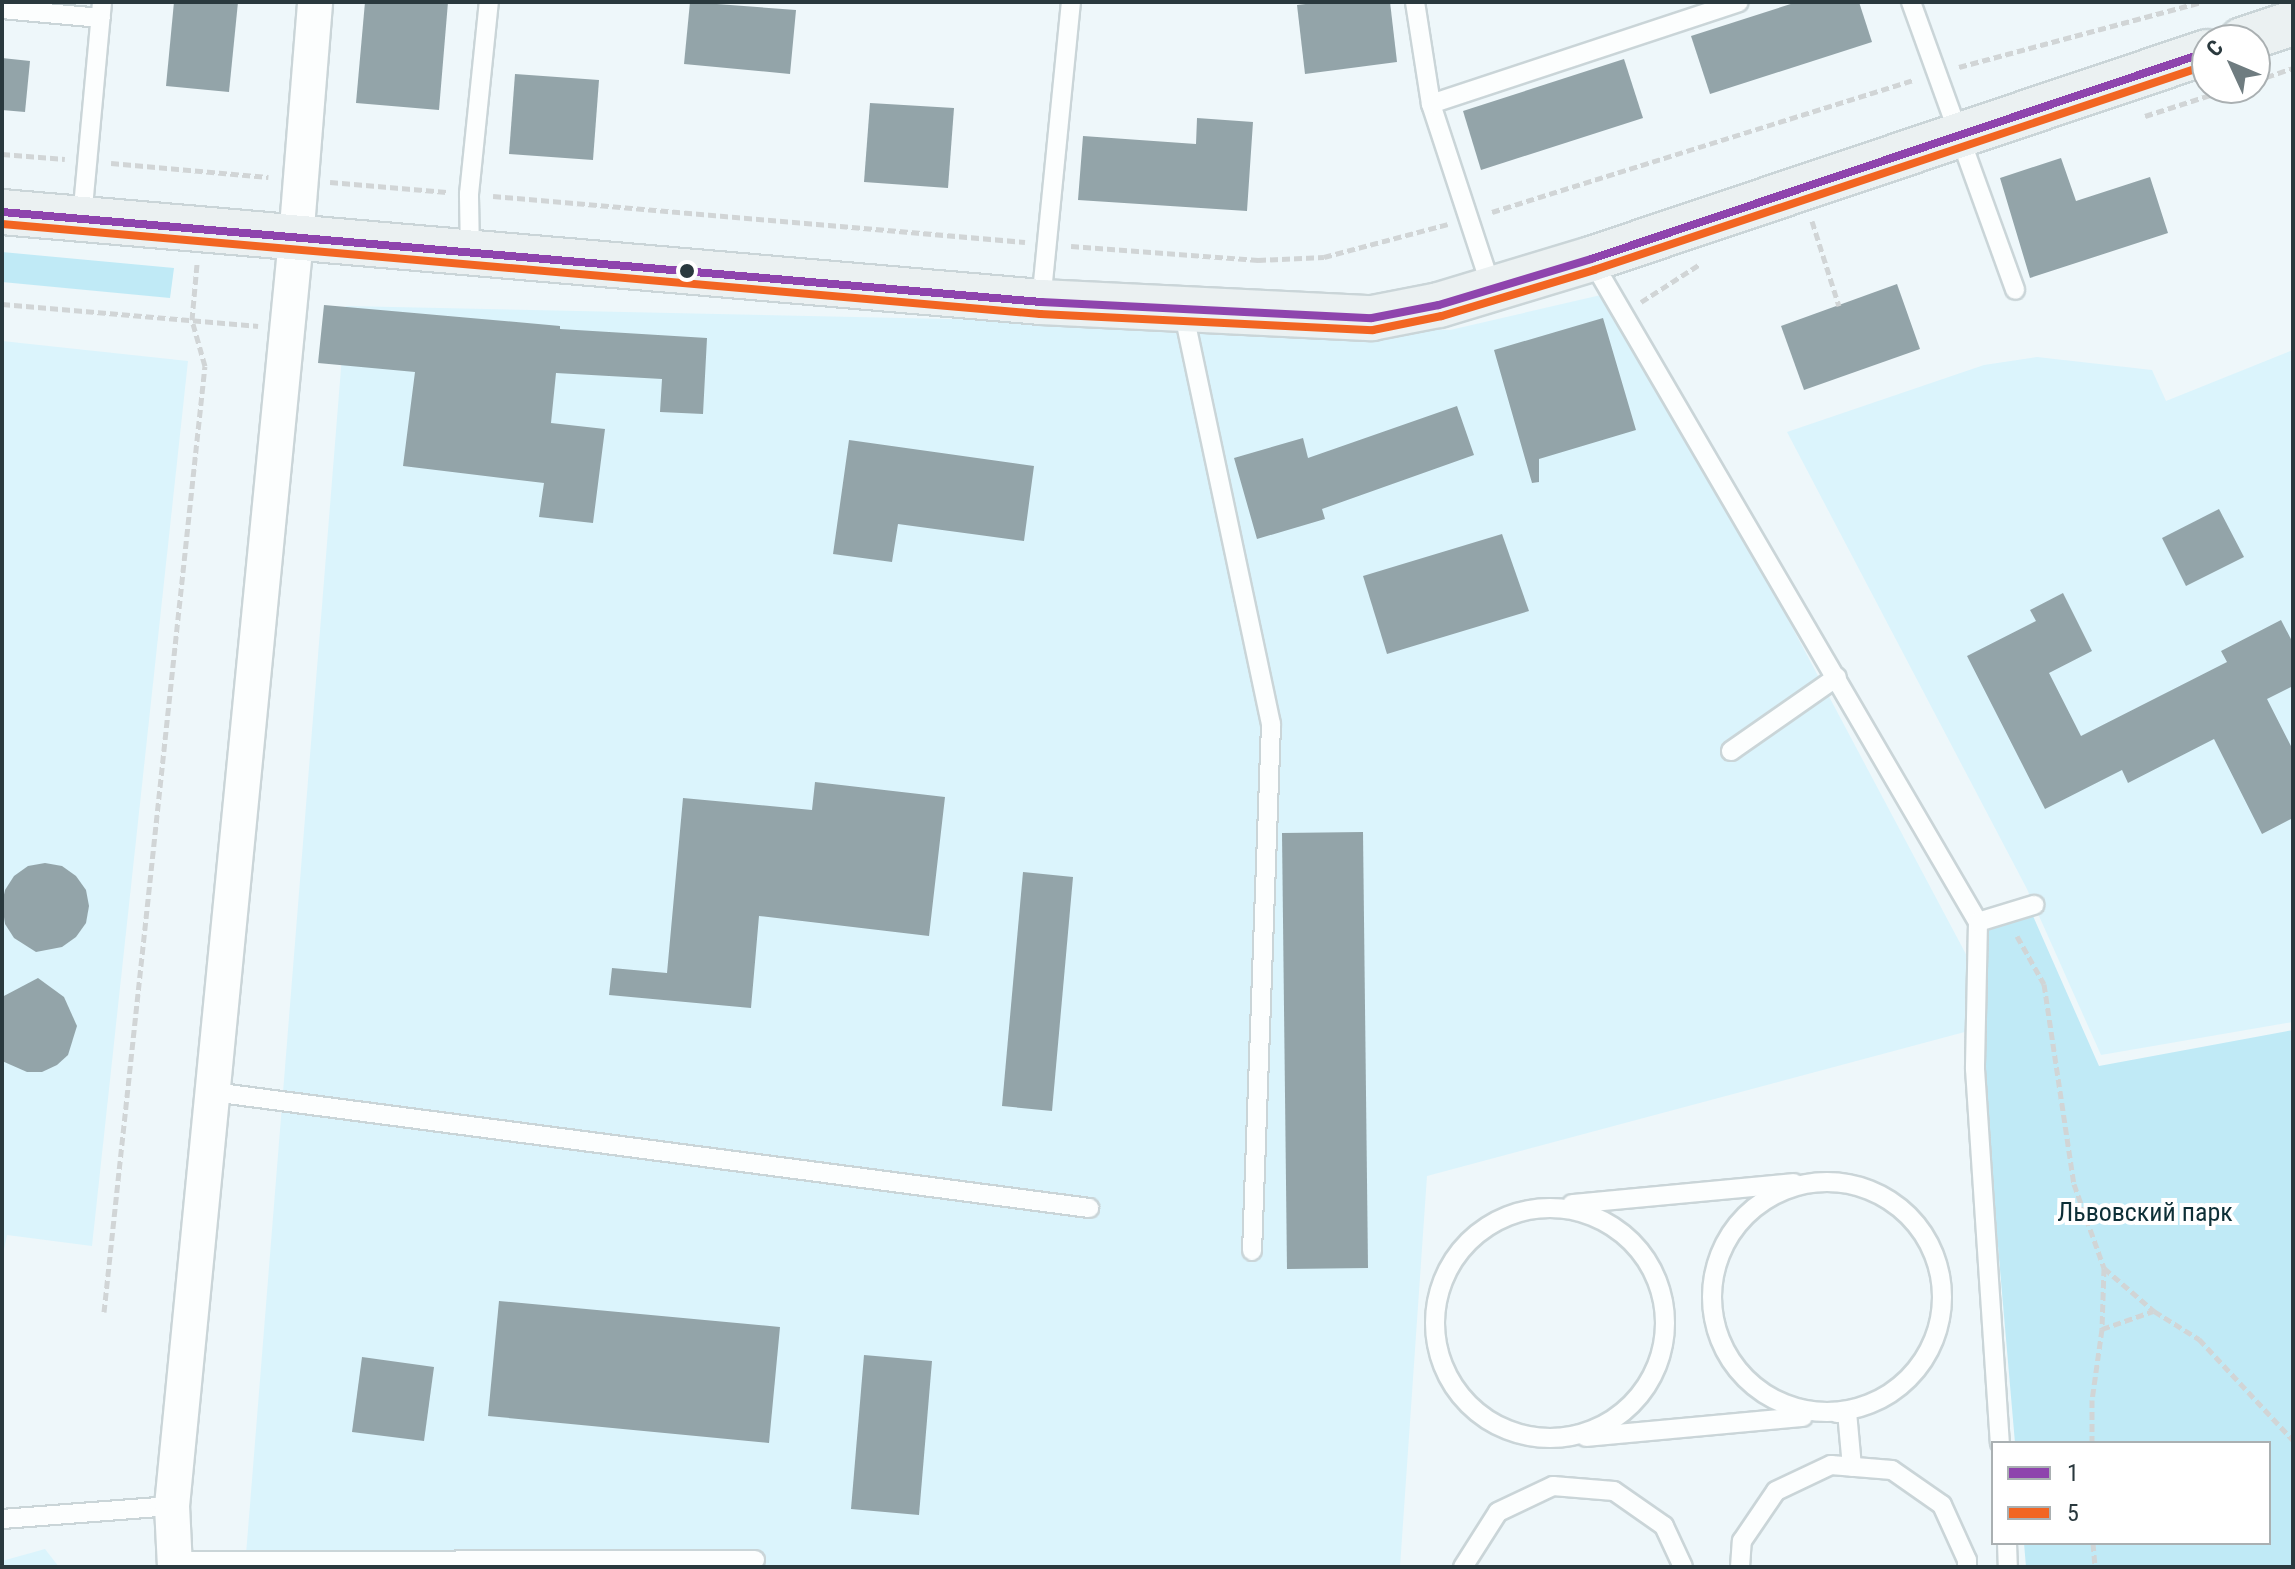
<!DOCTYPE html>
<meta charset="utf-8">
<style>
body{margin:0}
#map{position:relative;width:2295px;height:1569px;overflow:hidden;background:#eef7fa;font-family:"Roboto Condensed",sans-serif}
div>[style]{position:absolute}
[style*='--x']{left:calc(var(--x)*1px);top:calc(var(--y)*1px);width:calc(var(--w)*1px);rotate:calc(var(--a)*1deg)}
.built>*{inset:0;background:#dbf4fc}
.green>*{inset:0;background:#c0eaf6}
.building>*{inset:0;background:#93a4a9}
.path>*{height:5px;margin-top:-2.5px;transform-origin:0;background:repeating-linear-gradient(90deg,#d1d5d6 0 8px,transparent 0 12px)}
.roads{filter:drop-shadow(2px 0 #cad5d8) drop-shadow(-2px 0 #cad5d8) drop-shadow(0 2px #cad5d8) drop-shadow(0 -2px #cad5d8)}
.lane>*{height:18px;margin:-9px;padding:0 9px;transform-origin:9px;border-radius:9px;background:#fcfefe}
.lane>.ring{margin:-9px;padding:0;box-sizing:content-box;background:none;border:18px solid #fcfefe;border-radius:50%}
.street>*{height:34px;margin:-17px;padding:0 17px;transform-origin:17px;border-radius:17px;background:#fcfefe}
.secondary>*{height:44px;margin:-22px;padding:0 22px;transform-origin:22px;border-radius:22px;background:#ebf1f2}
.bus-1>*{height:8px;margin:-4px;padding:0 4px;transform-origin:4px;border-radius:4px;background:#8e44ad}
.bus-2>*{height:8px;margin:-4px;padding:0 4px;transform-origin:4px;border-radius:4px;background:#f26522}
.dots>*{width:22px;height:22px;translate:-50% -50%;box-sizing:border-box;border:4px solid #fff;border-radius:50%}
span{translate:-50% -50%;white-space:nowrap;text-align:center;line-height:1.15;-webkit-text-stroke:8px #fff;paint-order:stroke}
.park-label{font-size:26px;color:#0d2f37}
.frame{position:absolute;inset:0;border:4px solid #2a393e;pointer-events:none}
.legend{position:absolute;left:1991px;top:1441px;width:280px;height:104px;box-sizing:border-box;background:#fff;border:2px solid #aab0b2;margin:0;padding:10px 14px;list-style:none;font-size:24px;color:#2a393e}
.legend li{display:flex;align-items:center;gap:16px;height:40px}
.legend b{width:40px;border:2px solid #aab0b2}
.north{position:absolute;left:2191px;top:24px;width:80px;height:80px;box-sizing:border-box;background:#fff;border:2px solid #aab0b2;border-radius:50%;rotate:314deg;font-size:22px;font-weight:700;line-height:32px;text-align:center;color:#2a393e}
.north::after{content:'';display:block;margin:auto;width:28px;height:36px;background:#6f7c80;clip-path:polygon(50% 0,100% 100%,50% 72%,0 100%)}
</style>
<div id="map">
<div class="built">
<i style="clip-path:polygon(1614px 292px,2002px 1022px,1427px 1176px,1400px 1567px,245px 1567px,346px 306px,1450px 330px)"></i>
<i style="clip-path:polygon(2px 341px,188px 361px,92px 1246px,7px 1235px,2px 1259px)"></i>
<i style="clip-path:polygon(2293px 350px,2293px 1022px,2101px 1055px,2027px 889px,1787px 432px,1984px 365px,2037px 357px,2152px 370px,2166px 401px)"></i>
<i style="clip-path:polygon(45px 1549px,59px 1567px,2px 1567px,2px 1561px)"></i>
</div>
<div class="green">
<i style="clip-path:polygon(2px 252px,174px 268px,170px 298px,2px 282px)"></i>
<i style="clip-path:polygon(2033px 916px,2099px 1066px,2293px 1030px,2293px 1567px,2026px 1567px,2024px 1543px,2269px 1543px,2269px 1443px,2015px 1443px,1971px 934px)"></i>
</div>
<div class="building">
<i style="clip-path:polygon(174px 2px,238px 2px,229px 92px,166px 86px)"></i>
<i style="clip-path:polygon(365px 2px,448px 2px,439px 110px,356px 103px)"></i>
<i style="clip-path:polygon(690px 2px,796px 10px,790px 74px,684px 64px)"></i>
<i style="clip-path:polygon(1323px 2px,1390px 2px,1397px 62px,1305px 74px,1297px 5px)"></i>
<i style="clip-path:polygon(1797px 2px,1859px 2px,1872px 42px,1710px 94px,1691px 36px)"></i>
<i style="clip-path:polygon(2px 58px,30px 61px,25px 112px,2px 110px)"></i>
<i style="clip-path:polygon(1624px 59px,1643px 118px,1481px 170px,1463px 111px)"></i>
<i style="clip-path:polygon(515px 74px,599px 80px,593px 160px,509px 154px)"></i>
<i style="clip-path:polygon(870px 103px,954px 108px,948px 188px,864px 182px)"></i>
<i style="clip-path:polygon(1197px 118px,1253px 122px,1247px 211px,1078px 200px,1083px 136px,1196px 144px)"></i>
<i style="clip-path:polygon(2061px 158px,2076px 201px,2150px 177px,2168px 233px,2030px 278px,2000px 178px)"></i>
<i style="clip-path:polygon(1897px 284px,1920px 349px,1804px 390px,1781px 326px)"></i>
<i style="clip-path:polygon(324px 305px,560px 326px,560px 329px,707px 338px,703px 414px,660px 412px,662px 379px,556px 373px,551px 423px,605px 429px,593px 523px,539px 517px,544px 483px,403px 466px,415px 372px,318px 363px)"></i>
<i style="clip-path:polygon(1603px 318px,1636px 430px,1539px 459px,1539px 482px,1532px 483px,1494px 350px)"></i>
<i style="clip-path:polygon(1457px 406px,1474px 455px,1322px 509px,1325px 519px,1257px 539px,1234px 458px,1303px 438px,1308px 458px)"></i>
<i style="clip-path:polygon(849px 440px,1034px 466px,1024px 541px,898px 524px,892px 562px,833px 554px)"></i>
<i style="clip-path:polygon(2219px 509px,2244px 557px,2186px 586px,2162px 538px)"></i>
<i style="clip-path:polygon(1502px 534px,1529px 611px,1387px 654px,1363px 576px)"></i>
<i style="clip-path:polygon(2063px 593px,2092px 651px,2049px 673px,2081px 736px,2227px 662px,2221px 651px,2281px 620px,2293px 643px,2293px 686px,2267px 699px,2293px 750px,2293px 818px,2262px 834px,2214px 739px,2128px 783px,2122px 770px,2045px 809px,1967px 656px,2036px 621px,2030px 610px)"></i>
<i style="clip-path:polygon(815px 782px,945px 797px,929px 936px,759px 916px,751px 1008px,609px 995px,612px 968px,667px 973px,683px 798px,812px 810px)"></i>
<i style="clip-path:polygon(1363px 832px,1368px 1268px,1287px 1269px,1282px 833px)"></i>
<i style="clip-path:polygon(45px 863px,62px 866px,76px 876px,86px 890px,89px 906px,86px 923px,76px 937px,62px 947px,36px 952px,14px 938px,5px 924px,2px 904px,5px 890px,14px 876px,28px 866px)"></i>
<i style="clip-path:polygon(1023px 872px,1073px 877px,1052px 1111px,1002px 1106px)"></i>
<i style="clip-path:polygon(38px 978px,64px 997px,77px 1026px,68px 1055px,57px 1065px,42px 1072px,27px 1072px,2px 1061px,2px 997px)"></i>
<i style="clip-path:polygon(499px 1301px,780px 1327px,769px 1443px,488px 1416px)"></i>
<i style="clip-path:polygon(864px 1355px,932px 1361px,919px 1515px,851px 1509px)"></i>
<i style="clip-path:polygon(362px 1357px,434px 1367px,424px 1441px,352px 1432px)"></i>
</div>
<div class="path">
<i style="--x:1959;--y:67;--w:251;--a:-15"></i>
<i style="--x:2255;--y:81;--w:40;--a:-18.9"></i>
<i style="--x:2145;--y:116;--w:91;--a:-17.8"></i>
<i style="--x:2;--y:154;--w:63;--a:4.5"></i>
<i style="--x:111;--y:163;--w:158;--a:5.1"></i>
<i style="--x:330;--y:182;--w:117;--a:4.9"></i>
<i style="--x:493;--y:196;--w:534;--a:4.94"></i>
<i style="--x:1492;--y:212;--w:442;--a:-17.4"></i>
<i style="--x:1812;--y:221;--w:89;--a:72.4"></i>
<i style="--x:1071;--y:246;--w:188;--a:4.3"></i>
<i style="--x:1258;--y:260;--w:66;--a:-2.6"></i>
<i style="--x:1324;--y:257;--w:128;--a:-14.9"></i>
<i style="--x:1641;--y:302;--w:70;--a:-32.8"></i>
<i style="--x:2;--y:304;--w:257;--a:4.9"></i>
<i style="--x:2017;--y:936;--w:55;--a:60.6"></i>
<i style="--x:2044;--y:984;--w:202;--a:81.5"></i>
<i style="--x:2074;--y:1184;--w:89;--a:70.3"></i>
<i style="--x:2104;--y:1268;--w:61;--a:91.9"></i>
<i style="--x:2102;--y:1329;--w:72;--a:98"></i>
<i style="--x:2092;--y:1400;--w:43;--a:90"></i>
<i style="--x:2104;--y:1268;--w:66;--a:40.7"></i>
<i style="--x:2154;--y:1311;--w:53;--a:31.9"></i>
<i style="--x:2199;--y:1339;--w:138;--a:47.1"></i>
<i style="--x:104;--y:1312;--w:951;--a:-83.91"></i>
<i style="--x:205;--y:366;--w:48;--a:-105.8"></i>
<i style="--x:192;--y:320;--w:56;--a:-84.9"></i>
<i style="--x:2102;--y:1329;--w:54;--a:-19.4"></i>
<i style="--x:2093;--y:1543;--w:24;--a:85"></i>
</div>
<div class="roads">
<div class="lane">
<i style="--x:1415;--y:2;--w:103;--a:81.1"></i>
<i style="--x:1431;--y:104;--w:195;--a:71.8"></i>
<i style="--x:1911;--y:2;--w:306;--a:70.1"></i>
<i style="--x:2;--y:9;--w:99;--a:5.2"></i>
<i style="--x:1431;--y:104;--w:324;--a:-18.3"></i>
<i style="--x:82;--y:218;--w:217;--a:-84.7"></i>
<i style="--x:470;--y:254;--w:60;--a:-91"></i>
<i style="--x:469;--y:194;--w:193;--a:-84.1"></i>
<i style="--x:1591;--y:259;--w:768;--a:59.73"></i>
<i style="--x:1978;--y:922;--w:147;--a:91.2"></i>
<i style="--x:1975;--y:1069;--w:375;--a:86.2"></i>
<i style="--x:1041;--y:302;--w:301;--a:-84.3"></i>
<i style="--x:1183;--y:310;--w:423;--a:78"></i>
<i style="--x:1271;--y:724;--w:527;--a:92.06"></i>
<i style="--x:1731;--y:751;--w:129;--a:-34.9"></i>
<i style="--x:1978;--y:922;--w:59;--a:-16.9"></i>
<i style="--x:213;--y:1092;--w:884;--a:7.54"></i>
<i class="ring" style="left:1712px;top:1182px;width:212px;height:212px"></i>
<i style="--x:1572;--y:1204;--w:223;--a:-5.4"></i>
<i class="ring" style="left:1435px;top:1208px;width:212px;height:212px"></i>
<i style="--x:1837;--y:1413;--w:10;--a:-6"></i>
<i style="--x:1847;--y:1412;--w:55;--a:84.8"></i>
<i style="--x:1586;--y:1437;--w:218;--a:-5.3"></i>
<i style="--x:2;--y:1519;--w:170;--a:-4.4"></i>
<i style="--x:2007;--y:1543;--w:24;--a:88"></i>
<i style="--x:174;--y:1561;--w:581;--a:-0.1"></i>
<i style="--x:1463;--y:1567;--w:65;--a:-57.5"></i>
<i style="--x:1498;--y:1512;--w:61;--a:-25.3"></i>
<i style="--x:1553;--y:1486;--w:61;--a:4.7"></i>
<i style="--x:1614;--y:1491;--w:61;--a:35"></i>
<i style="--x:1664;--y:1526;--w:45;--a:65.1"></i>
<i style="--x:1740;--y:1567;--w:26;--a:-86"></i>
<i style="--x:1742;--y:1541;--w:60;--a:-55.8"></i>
<i style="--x:1776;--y:1491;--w:61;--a:-25.3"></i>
<i style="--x:1831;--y:1465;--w:61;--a:4.7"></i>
<i style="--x:1892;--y:1470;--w:61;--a:35"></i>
<i style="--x:1942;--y:1505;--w:60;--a:65.6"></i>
<i style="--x:1967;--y:1560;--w:7;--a:90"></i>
</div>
<div class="street">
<i style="--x:175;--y:1567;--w:61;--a:-92.8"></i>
<i style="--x:172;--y:1506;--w:1272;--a:-84.41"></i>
<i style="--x:296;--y:240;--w:239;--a:-85.4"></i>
</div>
<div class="secondary">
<i style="--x:2242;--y:40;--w:54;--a:-18.4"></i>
<i style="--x:2;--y:212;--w:1043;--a:4.95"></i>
<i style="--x:1041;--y:302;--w:331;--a:2.8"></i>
<i style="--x:1372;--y:318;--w:68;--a:-11"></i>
<i style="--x:1439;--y:305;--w:159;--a:-16.8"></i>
<i style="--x:1591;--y:259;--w:650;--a:-18.57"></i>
</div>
</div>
<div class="bus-1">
<i style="--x:2;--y:212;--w:1043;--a:4.95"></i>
<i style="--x:1041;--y:302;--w:331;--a:2.8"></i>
<i style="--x:1372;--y:318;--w:68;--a:-11"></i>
<i style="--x:1439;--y:305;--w:159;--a:-16.8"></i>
<i style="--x:1591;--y:259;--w:650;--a:-18.57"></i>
</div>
<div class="bus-2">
<i style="--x:2;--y:224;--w:1042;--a:4.96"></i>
<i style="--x:1040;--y:314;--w:333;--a:2.8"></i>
<i style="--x:1373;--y:330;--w:70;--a:-11.5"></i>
<i style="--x:1442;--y:316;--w:159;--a:-16.8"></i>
<i style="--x:1594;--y:270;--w:646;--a:-18.49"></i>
</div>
<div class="dots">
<i style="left:687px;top:271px;background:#2a393e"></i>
</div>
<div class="park-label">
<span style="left:2145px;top:1213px">Львовский парк</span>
</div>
<div class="frame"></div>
<ul class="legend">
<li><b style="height:10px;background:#8e44ad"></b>1</li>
<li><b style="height:10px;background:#f26522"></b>5</li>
</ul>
<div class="north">С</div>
</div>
